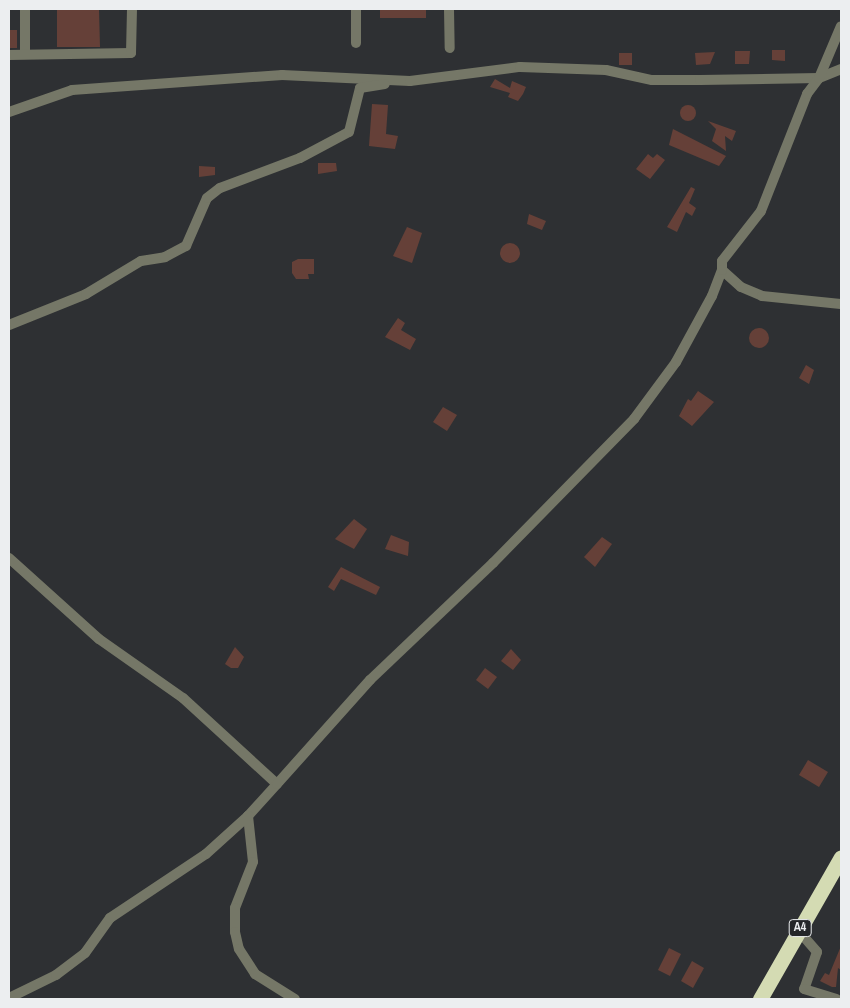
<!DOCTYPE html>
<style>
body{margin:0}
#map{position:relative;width:850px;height:1008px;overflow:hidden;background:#2e3033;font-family:"Archivo Narrow",sans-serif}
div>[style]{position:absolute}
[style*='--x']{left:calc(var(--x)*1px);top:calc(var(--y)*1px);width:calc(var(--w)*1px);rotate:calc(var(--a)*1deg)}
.building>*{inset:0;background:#654038}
.round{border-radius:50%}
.street>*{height:10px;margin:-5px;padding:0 5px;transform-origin:5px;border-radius:5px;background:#757767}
.highway>*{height:15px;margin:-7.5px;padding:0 7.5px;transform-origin:7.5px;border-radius:7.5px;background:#d4dbb3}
span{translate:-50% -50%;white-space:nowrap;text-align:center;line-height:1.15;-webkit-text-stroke:4px #242629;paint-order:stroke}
.shield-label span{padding:1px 4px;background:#242629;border:1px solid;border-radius:4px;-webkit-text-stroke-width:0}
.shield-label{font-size:12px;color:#eceef0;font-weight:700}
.frame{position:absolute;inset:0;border:10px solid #eceef0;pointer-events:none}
</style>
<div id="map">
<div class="building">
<i style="clip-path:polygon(57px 9px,99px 9px,100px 47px,57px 47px)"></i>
<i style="clip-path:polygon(380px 9px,426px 9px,426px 18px,380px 18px)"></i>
<i style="clip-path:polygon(9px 30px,17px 30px,17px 48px,9px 48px)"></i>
<i style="clip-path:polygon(772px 50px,785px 50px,785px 61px,772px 60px)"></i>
<i style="clip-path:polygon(735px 51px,750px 51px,749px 64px,735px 64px)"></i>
<i style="clip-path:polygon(715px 52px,710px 64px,696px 65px,695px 53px)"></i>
<i style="clip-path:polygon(619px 53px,632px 53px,632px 65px,619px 65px)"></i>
<i style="clip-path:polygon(495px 79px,510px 88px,512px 81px,526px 87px,523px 94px,518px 101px,508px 97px,510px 93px,490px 87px)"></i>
<i style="clip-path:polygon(372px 104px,388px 105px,386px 134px,398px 136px,395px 149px,369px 146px)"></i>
<i class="round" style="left:680px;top:105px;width:16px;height:16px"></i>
<i style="clip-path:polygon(708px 121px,736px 131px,732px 141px,725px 136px,726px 151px,712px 141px,716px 129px)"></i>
<i style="clip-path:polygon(673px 129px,726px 156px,719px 166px,669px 145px)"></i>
<i style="clip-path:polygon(648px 154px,653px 158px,657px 154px,665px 160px,650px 179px,636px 169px)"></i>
<i style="clip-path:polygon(318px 163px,336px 163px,337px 171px,318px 174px)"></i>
<i style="clip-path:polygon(199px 166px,215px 167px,215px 175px,199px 177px)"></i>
<i style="clip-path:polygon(691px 187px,695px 189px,689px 203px,696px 208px,692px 216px,686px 212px,677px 232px,667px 227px)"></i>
<i style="clip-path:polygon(529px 214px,546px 221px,542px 230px,527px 224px)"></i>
<i style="clip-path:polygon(407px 227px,422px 233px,412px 263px,393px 256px)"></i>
<i class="round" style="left:500px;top:243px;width:20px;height:20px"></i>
<i style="clip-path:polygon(298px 259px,314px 259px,314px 274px,308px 274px,309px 279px,296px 279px,292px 273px,292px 262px)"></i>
<i style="clip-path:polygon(398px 318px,405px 323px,401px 330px,416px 339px,410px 350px,385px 337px)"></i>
<i class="round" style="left:749px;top:328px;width:20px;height:20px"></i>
<i style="clip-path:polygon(806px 365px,814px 370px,809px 384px,799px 378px)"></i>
<i style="clip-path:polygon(698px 391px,714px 402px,692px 426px,679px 416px,688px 399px,691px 401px)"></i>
<i style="clip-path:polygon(443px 407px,457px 415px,447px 431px,433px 422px)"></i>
<i style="clip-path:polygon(354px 519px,367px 529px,354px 549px,335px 539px)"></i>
<i style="clip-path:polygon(391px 535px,409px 542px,408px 556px,385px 549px)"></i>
<i style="clip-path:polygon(602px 537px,612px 544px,595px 567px,584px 557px)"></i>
<i style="clip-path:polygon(341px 567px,380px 587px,376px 595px,341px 579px,334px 591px,328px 587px)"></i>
<i style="clip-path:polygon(235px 647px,244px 657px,238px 668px,231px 668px,225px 664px)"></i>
<i style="clip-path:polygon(511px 649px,521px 660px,513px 670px,501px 661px)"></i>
<i style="clip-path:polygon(485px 668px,497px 677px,488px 689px,476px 680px)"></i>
<i style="clip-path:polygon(808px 760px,828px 772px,819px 787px,799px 775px)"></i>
<i style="clip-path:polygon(841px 946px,841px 970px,838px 968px,836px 987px,832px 987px,820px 981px,825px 973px,829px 975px)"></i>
<i style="clip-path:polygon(669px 948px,681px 954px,670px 976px,658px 970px)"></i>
<i style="clip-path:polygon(692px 961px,704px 968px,693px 988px,681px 981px)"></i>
</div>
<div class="street">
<i style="--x:25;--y:9;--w:45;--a:90"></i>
<i style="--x:449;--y:9;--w:39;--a:89"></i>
<i style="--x:356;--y:43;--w:34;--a:-90"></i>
<i style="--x:9;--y:55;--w:122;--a:-0.9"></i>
<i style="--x:131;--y:53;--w:44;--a:-88.7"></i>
<i style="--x:9;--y:112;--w:67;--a:-19.2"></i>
<i style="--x:72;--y:90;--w:211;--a:-4.1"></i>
<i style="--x:282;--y:75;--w:128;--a:2.7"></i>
<i style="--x:410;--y:81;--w:111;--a:-7.3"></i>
<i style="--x:520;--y:67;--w:86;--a:2"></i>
<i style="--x:606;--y:70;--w:47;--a:12.3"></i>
<i style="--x:652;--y:80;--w:48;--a:0"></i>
<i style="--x:700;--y:80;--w:119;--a:-1"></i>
<i style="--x:819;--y:78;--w:24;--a:-22"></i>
<i style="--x:722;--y:270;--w:25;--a:42"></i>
<i style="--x:741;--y:287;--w:23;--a:23"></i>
<i style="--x:762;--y:296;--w:79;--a:5.8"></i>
<i style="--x:9;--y:325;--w:83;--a:-21.9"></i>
<i style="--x:86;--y:294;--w:64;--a:-31"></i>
<i style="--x:141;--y:261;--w:24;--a:-9"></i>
<i style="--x:165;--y:257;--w:24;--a:-28"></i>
<i style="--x:186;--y:246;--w:52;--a:-66.4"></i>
<i style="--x:207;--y:198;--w:16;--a:-38"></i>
<i style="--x:220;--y:188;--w:85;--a:-20.6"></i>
<i style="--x:300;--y:158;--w:55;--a:-28"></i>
<i style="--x:349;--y:132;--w:45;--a:-76"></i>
<i style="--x:360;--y:88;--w:25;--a:-9"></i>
<i style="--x:9;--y:558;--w:121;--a:42"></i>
<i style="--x:99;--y:639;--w:103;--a:35.1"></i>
<i style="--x:183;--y:698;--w:127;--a:42.5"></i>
<i style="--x:277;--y:784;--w:43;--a:132.2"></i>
<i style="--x:248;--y:816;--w:46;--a:83.8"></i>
<i style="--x:253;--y:862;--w:49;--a:111.4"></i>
<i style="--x:235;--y:908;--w:24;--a:90"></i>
<i style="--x:235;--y:932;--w:17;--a:77"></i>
<i style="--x:239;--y:949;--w:30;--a:57"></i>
<i style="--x:255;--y:974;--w:47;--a:32"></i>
<i style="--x:277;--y:784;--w:140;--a:-48.2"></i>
<i style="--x:370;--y:680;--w:170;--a:-43.6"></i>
<i style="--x:493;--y:563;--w:202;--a:-45.6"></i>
<i style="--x:634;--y:419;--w:71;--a:-53.6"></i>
<i style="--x:676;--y:362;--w:75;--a:-61.4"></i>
<i style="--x:712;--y:296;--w:28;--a:-69"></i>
<i style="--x:722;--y:270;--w:9;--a:-90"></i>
<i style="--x:722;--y:261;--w:63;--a:-52"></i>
<i style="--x:761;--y:211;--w:126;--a:-68.5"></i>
<i style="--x:807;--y:94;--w:20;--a:-53"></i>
<i style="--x:819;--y:78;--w:56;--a:-67.1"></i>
<i style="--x:798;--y:930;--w:29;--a:49"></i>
<i style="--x:817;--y:952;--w:39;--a:109"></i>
<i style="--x:804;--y:989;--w:34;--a:17"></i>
<i style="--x:9;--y:998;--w:52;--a:-26.1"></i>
<i style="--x:56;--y:975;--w:36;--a:-37"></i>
<i style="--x:85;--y:953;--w:43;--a:-54.5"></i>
<i style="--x:110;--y:918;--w:115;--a:-33.7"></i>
<i style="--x:206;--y:854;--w:57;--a:-42.1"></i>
</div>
<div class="highway">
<i style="--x:760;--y:999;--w:163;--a:-60.3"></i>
</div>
<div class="shield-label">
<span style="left:800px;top:928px">A4</span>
</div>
<div class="frame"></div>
</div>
